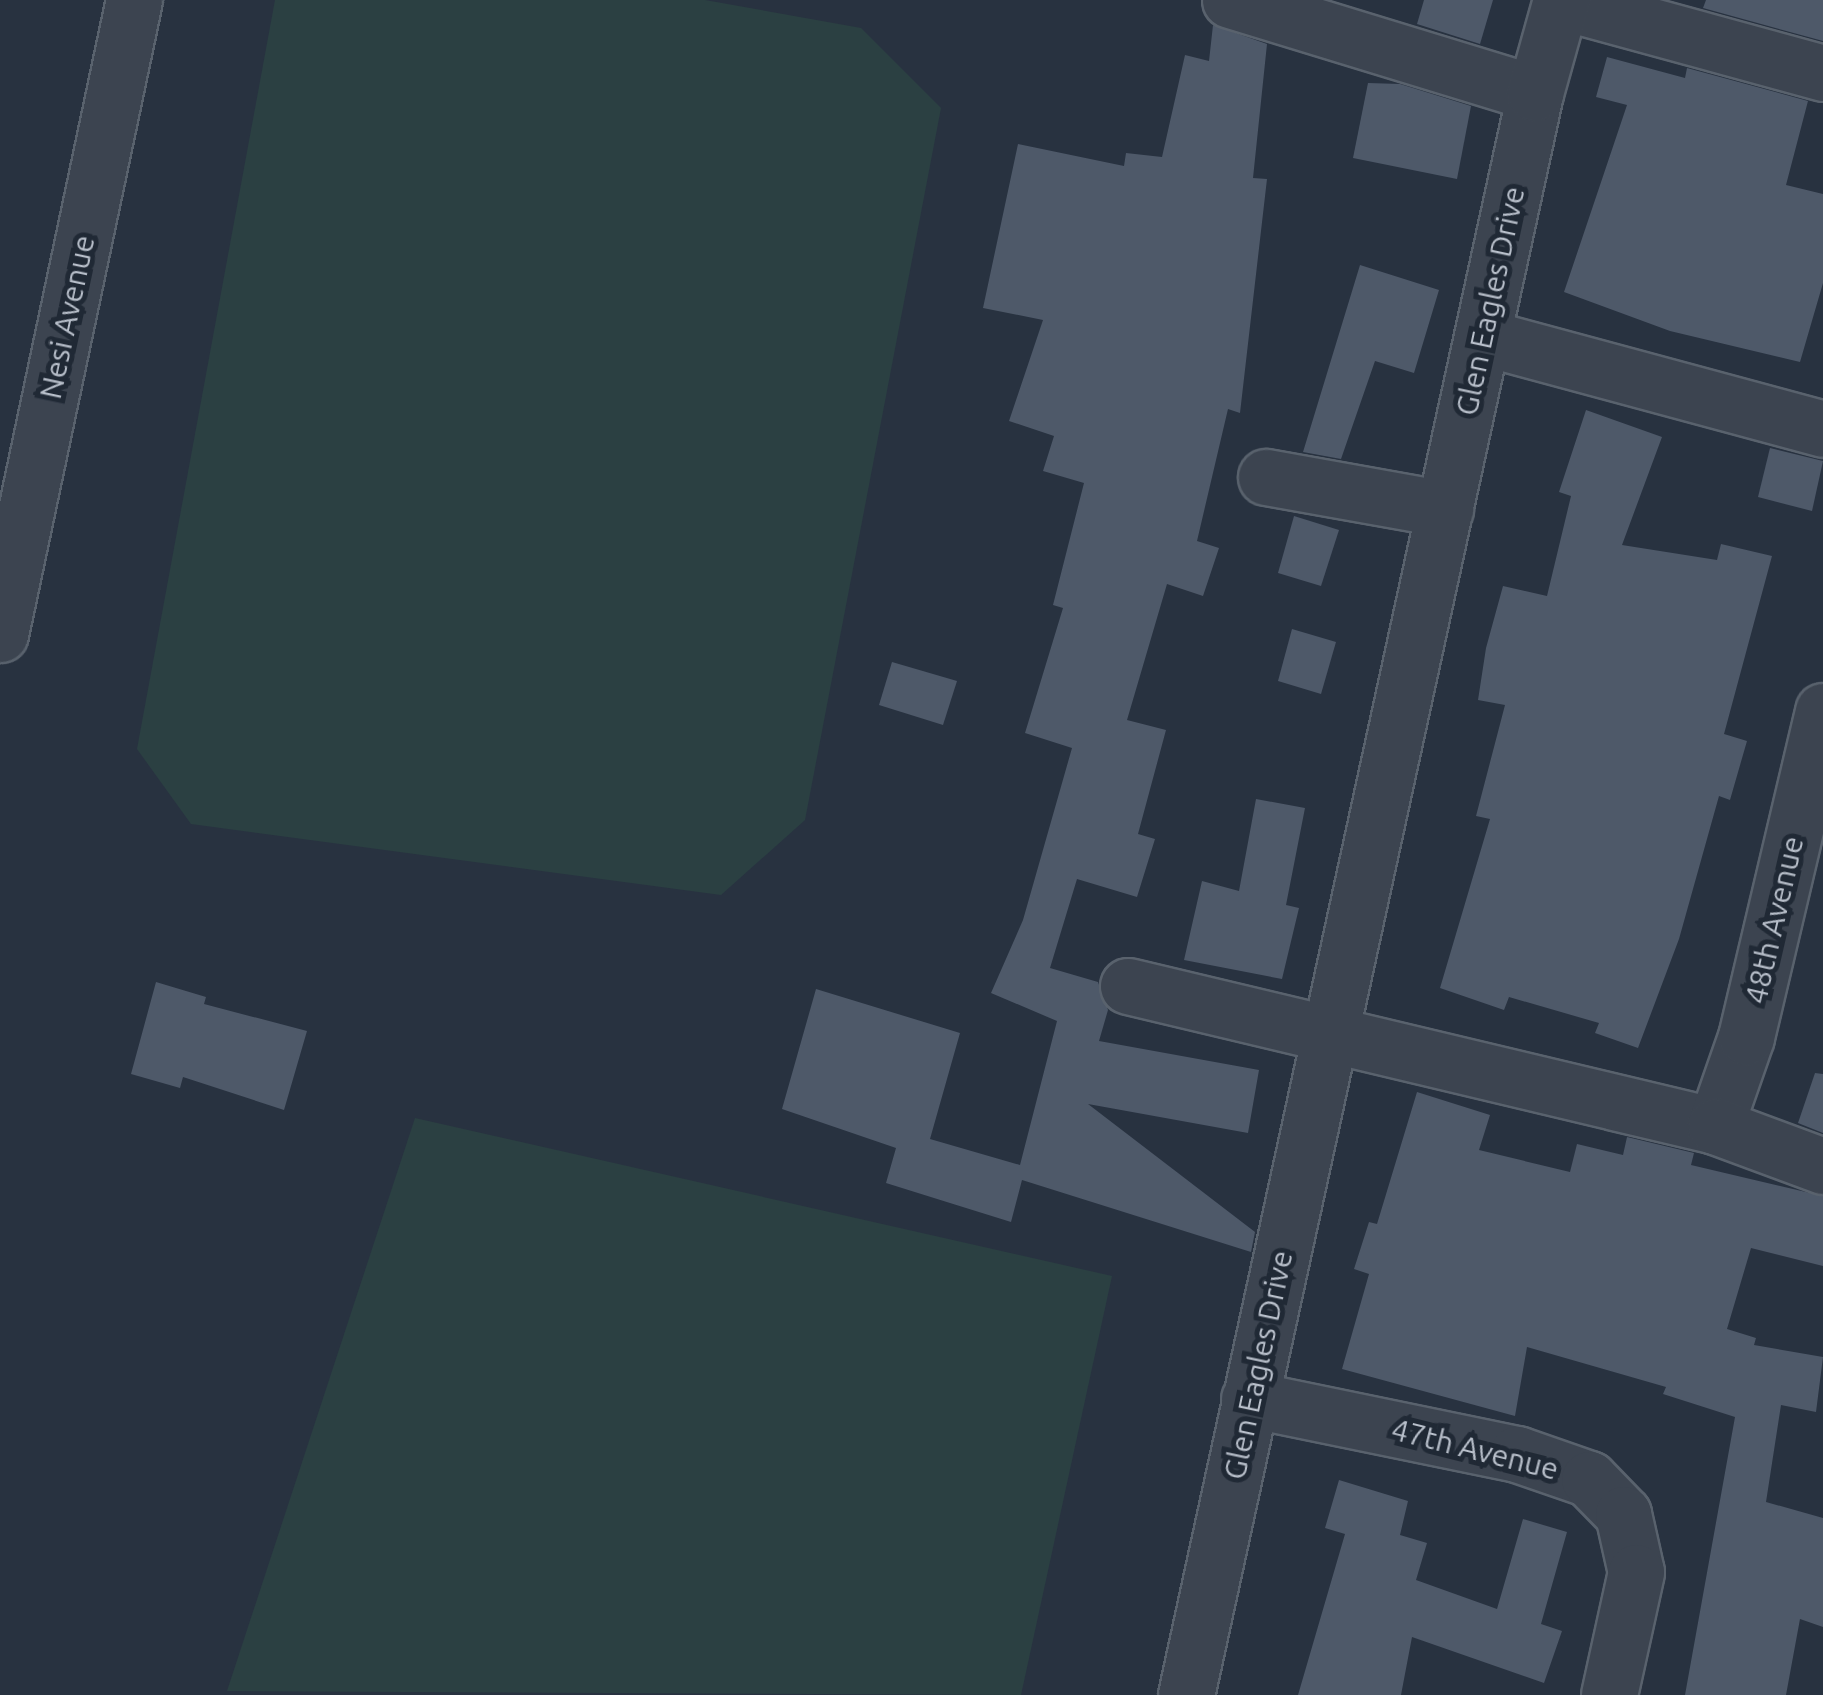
<!DOCTYPE html>
<style>
body{margin:0}
#map{position:relative;width:1823px;height:1695px;overflow:hidden;background:#283240;font-family:Ubuntu,sans-serif}
div>[style]{position:absolute}
[style*='--x']{left:calc(var(--x)*1px);top:calc(var(--y)*1px);width:calc(var(--w)*1px);rotate:calc(var(--a)*1deg)}
.green>*{inset:0;background:#2b4042}
.building>*{inset:0;background:#4e5969}
.roads{filter:drop-shadow(2px 0 #59626d) drop-shadow(-2px 0 #59626d) drop-shadow(0 2px #59626d) drop-shadow(0 -2px #59626d)}
.minor>*{height:55px;margin:-27.5px;padding:0 27.5px;transform-origin:27.5px;border-radius:27.5px;background:#3c4450}
span{translate:-50% -50%;white-space:nowrap;text-align:center;line-height:1.15;-webkit-text-stroke:10px #202935;paint-order:stroke}
.street-label{font-size:30px;color:#b8bfca}
</style>
<div id="map">
<div class="green">
<i style="clip-path:polygon(275px 0,705px 0,861px 28px,941px 108px,805px 820px,721px 895px,191px 824px,137px 749px)"></i>
<i style="clip-path:polygon(415px 1118px,1112px 1276px,1021px 1695px,227px 1691px)"></i>
</div>
<div class="building">
<i style="clip-path:polygon(1424px 0,1493px 0,1480px 44px,1417px 24px)"></i>
<i style="clip-path:polygon(1706px 0,1823px 0,1823px 41px,1703px 8px)"></i>
<i style="clip-path:polygon(1213px 25px,1267px 44px,1253px 178px,1267px 179px,1240px 413px,1228px 409px,1197px 541px,1219px 548px,1203px 596px,1167px 584px,1127px 720px,1166px 730px,1138px 834px,1155px 839px,1137px 897px,1077px 879px,1050px 968px,1098px 982px,1108px 1010px,1099px 1041px,1259px 1070px,1248px 1133px,1088px 1104px,1255px 1232px,1251px 1252px,1022px 1180px,1011px 1222px,950px 1203px,886px 1183px,896px 1148px,782px 1109px,816px 989px,960px 1033px,930px 1139px,1020px 1165px,1057px 1021px,991px 993px,1023px 920px,1072px 748px,1025px 733px,1063px 608px,1053px 605px,1084px 483px,1043px 471px,1054px 436px,1009px 421px,1043px 320px,983px 308px,1018px 144px,1124px 166px,1126px 153px,1162px 157px,1185px 55px,1209px 61px)"></i>
<i style="clip-path:polygon(1607px 57px,1685px 78px,1687px 68px,1808px 101px,1786px 185px,1823px 194px,1823px 283px,1800px 362px,1670px 331px,1564px 292px,1627px 105px,1596px 97px)"></i>
<i style="clip-path:polygon(1368px 83px,1400px 84px,1471px 106px,1457px 179px,1353px 158px)"></i>
<i style="clip-path:polygon(1360px 265px,1439px 290px,1414px 373px,1375px 361px,1341px 459px,1303px 452px)"></i>
<i style="clip-path:polygon(1586px 410px,1662px 437px,1622px 545px,1717px 560px,1721px 544px,1772px 556px,1724px 734px,1747px 741px,1730px 800px,1719px 796px,1679px 939px,1638px 1048px,1595px 1033px,1599px 1023px,1509px 997px,1504px 1010px,1440px 988px,1490px 819px,1476px 816px,1505px 705px,1478px 700px,1486px 648px,1503px 586px,1547px 596px,1571px 496px,1559px 492px)"></i>
<i style="clip-path:polygon(1770px 448px,1823px 461px,1812px 511px,1758px 497px)"></i>
<i style="clip-path:polygon(1294px 516px,1339px 530px,1321px 586px,1278px 573px)"></i>
<i style="clip-path:polygon(1292px 629px,1336px 642px,1321px 694px,1278px 681px)"></i>
<i style="clip-path:polygon(892px 662px,957px 681px,943px 725px,879px 705px)"></i>
<i style="clip-path:polygon(1256px 799px,1305px 808px,1286px 905px,1299px 908px,1282px 979px,1184px 960px,1202px 881px,1239px 891px)"></i>
<i style="clip-path:polygon(156px 982px,206px 997px,204px 1004px,307px 1031px,284px 1110px,183px 1077px,180px 1088px,131px 1074px)"></i>
<i style="clip-path:polygon(1815px 1073px,1823px 1074px,1823px 1133px,1798px 1123px)"></i>
<i style="clip-path:polygon(1417px 1092px,1490px 1115px,1479px 1150px,1570px 1172px,1577px 1144px,1623px 1155px,1627px 1137px,1694px 1153px,1691px 1165px,1823px 1196px,1823px 1266px,1751px 1248px,1727px 1329px,1756px 1338px,1754px 1345px,1823px 1357px,1816px 1412px,1781px 1405px,1766px 1502px,1823px 1518px,1823px 1627px,1800px 1619px,1786px 1695px,1685px 1695px,1735px 1417px,1663px 1394px,1666px 1387px,1527px 1347px,1515px 1416px,1342px 1369px,1369px 1274px,1354px 1269px,1369px 1222px,1377px 1224px)"></i>
<i style="clip-path:polygon(1339px 1480px,1408px 1501px,1400px 1535px,1427px 1543px,1416px 1580px,1497px 1609px,1523px 1519px,1567px 1532px,1541px 1624px,1562px 1631px,1544px 1683px,1412px 1637px,1401px 1695px,1298px 1695px,1345px 1534px,1325px 1528px)"></i>
</div>
<div class="roads">
<div class="minor">
<i style="--x:1230;--y:0;--w:319;--a:17"></i>
<i style="--x:1560;--y:1;--w:273;--a:15.3"></i>
<i style="--x:1483;--y:337;--w:352;--a:15.1"></i>
<i style="--x:1266;--y:477;--w:182;--a:10.1"></i>
<i style="--x:0;--y:634;--w:648;--a:-78.07"></i>
<i style="--x:1128;--y:986;--w:603;--a:13.41"></i>
<i style="--x:1715;--y:1126;--w:94;--a:-70.8"></i>
<i style="--x:1746;--y:1037;--w:335;--a:-76.7"></i>
<i style="--x:1715;--y:1126;--w:115;--a:20.3"></i>
<i style="--x:1249;--y:1399;--w:274;--a:11.6"></i>
<i style="--x:1517;--y:1454;--w:76;--a:19.1"></i>
<i style="--x:1589;--y:1479;--w:49;--a:45.8"></i>
<i style="--x:1623;--y:1514;--w:59;--a:77.4"></i>
<i style="--x:1636;--y:1572;--w:126;--a:102.4"></i>
<i style="--x:1186;--y:1695;--w:1640;--a:-77.71"></i>
<i style="--x:1535;--y:93;--w:97;--a:-74.4"></i>
</div>
</div>
<div class="street-label">
<span style="left:1490px;top:301px;rotate:-78deg">Glen Eagles Drive</span>
<span style="left:67px;top:317px;rotate:-78deg">Nesi Avenue</span>
<span style="left:1774px;top:920px;rotate:-77deg">48th Avenue</span>
<span style="left:1258px;top:1365px;rotate:-78deg">Glen Eagles Drive</span>
<span style="left:1475px;top:1449px;rotate:14deg">47th Avenue</span>
</div>
</div>
